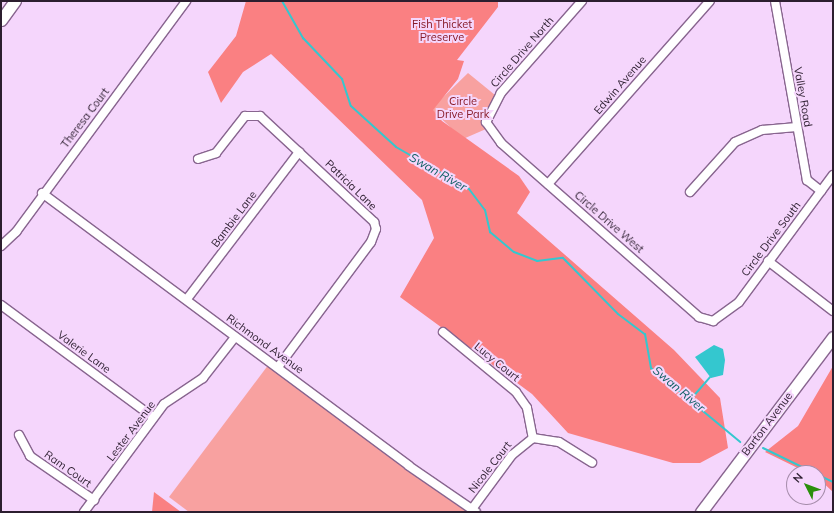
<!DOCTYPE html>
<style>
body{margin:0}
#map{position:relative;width:834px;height:513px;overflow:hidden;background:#f5d6fc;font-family:Mulish,sans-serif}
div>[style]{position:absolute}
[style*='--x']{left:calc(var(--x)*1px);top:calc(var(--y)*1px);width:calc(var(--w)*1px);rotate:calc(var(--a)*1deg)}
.green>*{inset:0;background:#f8a1a0}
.forest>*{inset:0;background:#fa8082}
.water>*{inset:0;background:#34c7cf}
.stream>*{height:2px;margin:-1px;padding:0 1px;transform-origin:1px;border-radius:1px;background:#34c7cf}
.roads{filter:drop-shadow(1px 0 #88658f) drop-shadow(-1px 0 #88658f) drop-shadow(0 1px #88658f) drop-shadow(0 -1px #88658f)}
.street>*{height:8px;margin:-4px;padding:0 4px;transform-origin:4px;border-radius:4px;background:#fff}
.secondary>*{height:11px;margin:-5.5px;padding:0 5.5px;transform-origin:5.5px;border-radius:5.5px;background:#fff}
span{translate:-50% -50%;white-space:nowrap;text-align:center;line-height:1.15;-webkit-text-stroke:4px #f5d6fc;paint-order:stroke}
.park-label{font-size:11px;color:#871a27}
.street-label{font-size:11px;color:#2c1e2f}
.water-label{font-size:12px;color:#116165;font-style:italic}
.frame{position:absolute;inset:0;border:2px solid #2c1e2f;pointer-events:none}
.north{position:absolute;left:786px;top:465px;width:40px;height:40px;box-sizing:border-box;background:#f5d6fc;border:1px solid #a58caa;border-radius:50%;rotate:312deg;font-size:11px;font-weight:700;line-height:16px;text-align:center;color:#2c1e2f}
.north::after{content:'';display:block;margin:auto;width:14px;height:18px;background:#2b8f0b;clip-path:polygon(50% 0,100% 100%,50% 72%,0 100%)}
</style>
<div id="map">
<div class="green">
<i style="clip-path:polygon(468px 73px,495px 95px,483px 120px,486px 129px,463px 139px,431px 109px)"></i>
<i style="clip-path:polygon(269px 364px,469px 512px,189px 512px,169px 497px)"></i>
</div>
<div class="forest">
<i style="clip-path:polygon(246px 1px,498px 1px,498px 7px,457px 60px,464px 61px,458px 79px,433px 110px,442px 121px,519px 176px,530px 192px,517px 213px,674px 350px,720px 398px,728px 448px,700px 463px,673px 463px,568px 433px,532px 394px,400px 297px,434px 238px,422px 200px,271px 54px,243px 72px,221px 103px,208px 72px,236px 36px)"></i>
<i style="clip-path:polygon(833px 366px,833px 492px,818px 478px,818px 473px,808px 473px,765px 452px,798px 426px)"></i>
<i style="clip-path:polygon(154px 492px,181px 512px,152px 512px)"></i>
</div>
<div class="water">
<i style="clip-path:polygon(714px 345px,723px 349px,725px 360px,723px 375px,711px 378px,695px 357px)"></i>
</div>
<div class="stream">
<i style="--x:282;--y:1;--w:43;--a:60.4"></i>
<i style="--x:303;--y:38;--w:57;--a:46.4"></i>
<i style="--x:342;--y:79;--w:28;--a:72"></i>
<i style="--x:351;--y:106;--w:61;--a:42.3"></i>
<i style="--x:396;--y:147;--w:84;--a:29.9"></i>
<i style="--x:469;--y:189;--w:26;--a:53"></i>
<i style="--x:485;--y:210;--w:23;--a:77"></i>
<i style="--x:490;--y:232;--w:31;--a:40"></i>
<i style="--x:514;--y:252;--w:25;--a:21"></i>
<i style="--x:537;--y:261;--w:26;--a:-7"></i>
<i style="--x:563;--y:258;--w:78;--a:45.5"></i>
<i style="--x:618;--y:314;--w:34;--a:37"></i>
<i style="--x:645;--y:334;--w:35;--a:80"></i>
<i style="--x:651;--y:368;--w:116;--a:39.7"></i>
<i style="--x:691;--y:399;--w:30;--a:-49"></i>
<i style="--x:763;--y:448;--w:78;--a:25.9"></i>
</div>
<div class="roads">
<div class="street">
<i style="--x:582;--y:1;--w:123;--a:131.4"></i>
<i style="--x:501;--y:93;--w:33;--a:117"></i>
<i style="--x:486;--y:122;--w:26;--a:54"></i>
<i style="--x:501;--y:143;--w:264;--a:41.3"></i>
<i style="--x:699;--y:317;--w:15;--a:16"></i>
<i style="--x:713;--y:321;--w:32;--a:-36"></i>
<i style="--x:739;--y:302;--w:158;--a:-53.5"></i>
<i style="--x:775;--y:1;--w:182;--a:79.9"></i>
<i style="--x:807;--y:180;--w:18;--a:38"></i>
<i style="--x:198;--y:159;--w:19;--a:-18"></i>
<i style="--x:216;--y:153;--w:47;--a:-51.9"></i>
<i style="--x:245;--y:116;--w:15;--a:0"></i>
<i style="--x:260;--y:116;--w:156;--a:42.9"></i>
<i style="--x:374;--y:222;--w:7;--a:74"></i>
<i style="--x:376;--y:229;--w:14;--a:111"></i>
<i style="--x:371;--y:242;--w:156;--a:126.6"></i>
<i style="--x:548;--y:184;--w:244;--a:-48.5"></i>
<i style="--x:690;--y:192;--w:67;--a:-48"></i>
<i style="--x:735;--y:142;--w:30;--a:-24"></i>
<i style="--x:762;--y:130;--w:35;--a:-5"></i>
<i style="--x:42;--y:193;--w:457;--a:36.6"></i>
<i style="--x:409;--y:466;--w:81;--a:34.5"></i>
<i style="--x:1;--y:246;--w:21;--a:-43"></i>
<i style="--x:16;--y:232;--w:287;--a:-53.6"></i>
<i style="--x:768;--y:261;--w:82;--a:37.6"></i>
<i style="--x:187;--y:299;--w:185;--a:-52.7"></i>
<i style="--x:1;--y:305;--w:189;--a:36.4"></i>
<i style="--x:443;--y:332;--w:94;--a:39.4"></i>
<i style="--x:516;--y:392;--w:19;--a:55"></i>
<i style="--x:527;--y:408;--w:31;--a:79"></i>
<i style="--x:19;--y:435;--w:24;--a:62"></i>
<i style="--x:30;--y:456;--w:78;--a:34.5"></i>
<i style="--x:472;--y:509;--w:67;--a:-53.5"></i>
<i style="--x:512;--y:455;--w:27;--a:-39"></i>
<i style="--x:533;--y:438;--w:26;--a:9"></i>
<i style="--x:559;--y:442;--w:39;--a:32"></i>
<i style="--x:84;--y:512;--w:134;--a:-53.5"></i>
<i style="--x:164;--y:404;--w:47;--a:-33.7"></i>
<i style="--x:203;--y:378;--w:52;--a:-52"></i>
</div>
<div class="secondary">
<i style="--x:1;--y:20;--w:24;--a:-54"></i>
<i style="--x:701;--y:512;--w:219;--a:-53"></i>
</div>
</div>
<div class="park-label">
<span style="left:442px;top:31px">Fish Thicket<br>Preserve</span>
<span style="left:463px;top:108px">Circle<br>Drive Park</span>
</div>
<div class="street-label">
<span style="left:522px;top:52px;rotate:-49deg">Circle Drive North</span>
<span style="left:620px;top:85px;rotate:-49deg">Edwin Avenue</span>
<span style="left:803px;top:97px;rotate:80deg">Valley Road</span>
<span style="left:85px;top:118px;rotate:-53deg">Theresa Court</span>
<span style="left:351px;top:185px;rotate:44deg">Patricia Lane</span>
<span style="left:234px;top:219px;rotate:-53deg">Bambie Lane</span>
<span style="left:609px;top:222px;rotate:41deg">Circle Drive West</span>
<span style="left:771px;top:239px;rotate:-53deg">Circle Drive South</span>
<span style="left:265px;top:344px;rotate:36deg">Richmond Avenue</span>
<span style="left:84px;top:352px;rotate:36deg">Valerie Lane</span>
<span style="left:497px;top:362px;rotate:39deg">Lucy Court</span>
<span style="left:767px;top:424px;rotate:-53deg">Barton Avenue</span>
<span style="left:131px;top:431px;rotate:-53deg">Lester Avenue</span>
<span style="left:490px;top:467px;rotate:-52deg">Nicole Court</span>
<span style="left:68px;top:469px;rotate:35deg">Ram Court</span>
</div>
<div class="water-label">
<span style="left:438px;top:172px;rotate:30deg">Swan River</span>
<span style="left:679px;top:389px;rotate:40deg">Swan River</span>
</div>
<div class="frame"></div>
<div class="north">N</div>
</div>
